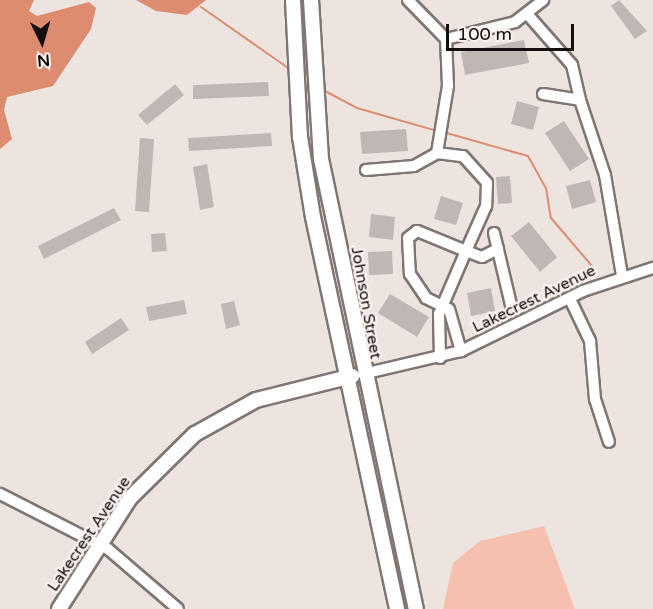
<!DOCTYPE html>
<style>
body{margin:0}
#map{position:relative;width:653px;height:609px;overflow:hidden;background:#ede4e0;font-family:"Varela Round",sans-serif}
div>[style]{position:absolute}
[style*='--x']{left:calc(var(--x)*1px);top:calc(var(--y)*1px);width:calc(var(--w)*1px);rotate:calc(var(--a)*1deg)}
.green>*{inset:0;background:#f6c0ae}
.water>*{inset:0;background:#de8c70}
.stream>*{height:2px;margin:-1px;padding:0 1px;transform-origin:1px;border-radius:1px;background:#de8c70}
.building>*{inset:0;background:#c0b7b4}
.roads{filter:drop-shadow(2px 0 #7f7673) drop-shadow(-2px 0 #7f7673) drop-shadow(0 2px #7f7673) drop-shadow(0 -2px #7f7673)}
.street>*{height:10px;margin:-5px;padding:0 5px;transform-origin:5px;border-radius:5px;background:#fff}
.secondary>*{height:14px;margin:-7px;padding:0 7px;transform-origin:7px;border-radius:7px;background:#fff}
span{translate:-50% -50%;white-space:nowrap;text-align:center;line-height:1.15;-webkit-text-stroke:5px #faf1ee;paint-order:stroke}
.street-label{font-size:16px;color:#120f0e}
.north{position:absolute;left:12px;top:12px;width:60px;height:60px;-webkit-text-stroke:4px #faf1ee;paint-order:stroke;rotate:175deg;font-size:16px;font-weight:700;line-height:24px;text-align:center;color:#120f0e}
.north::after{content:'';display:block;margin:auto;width:21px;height:27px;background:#120f0e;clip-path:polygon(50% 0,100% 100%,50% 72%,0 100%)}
.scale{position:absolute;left:446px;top:24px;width:128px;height:27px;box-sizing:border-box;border:3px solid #120f0e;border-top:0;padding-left:8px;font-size:18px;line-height:21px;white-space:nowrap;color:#120f0e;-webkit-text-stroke:4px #faf1ee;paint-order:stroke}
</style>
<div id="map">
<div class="green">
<i style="clip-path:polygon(544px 526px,575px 609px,443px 609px,453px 563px,480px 541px)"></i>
</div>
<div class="water">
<i style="clip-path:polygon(0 0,34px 0,29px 11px,37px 16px,89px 2px,96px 8px,91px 29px,53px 86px,7px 97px,4px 110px,12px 139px,0 149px)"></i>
<i style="clip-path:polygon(136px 0,206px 0,187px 15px,156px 11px)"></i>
</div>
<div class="stream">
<i style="--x:201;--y:7;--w:106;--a:35"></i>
<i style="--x:325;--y:91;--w:36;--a:28"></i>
<i style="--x:357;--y:108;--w:83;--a:16"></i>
<i style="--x:443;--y:132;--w:88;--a:15.8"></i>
<i style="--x:528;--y:156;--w:37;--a:61"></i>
<i style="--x:546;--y:188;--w:30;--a:81"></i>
<i style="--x:551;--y:218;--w:63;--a:49.5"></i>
</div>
<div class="building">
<i style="clip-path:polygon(619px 0,647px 31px,635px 39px,611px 6px)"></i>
<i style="clip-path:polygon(524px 40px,529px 63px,465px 75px,461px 52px)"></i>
<i style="clip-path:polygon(268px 82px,269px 96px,193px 99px,193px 85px)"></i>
<i style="clip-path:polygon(175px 84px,184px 95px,147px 125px,138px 115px)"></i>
<i style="clip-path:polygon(517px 101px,539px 107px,533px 130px,511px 124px)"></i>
<i style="clip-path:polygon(564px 121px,589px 159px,570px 171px,545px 133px)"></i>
<i style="clip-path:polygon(406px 129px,408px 151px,362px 154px,360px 132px)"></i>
<i style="clip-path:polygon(271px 133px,272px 146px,189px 151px,188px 138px)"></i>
<i style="clip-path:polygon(140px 138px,154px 139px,149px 212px,135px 211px)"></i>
<i style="clip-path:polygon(207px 164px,214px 207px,200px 210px,193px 167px)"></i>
<i style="clip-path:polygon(510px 176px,512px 203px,498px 204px,496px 177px)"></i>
<i style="clip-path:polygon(590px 180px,596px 202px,572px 209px,566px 186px)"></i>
<i style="clip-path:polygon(441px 196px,463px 203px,456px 225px,434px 219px)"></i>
<i style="clip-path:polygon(114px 208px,121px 220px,44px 259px,38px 246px)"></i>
<i style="clip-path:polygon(371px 214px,395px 217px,393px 240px,369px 237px)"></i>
<i style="clip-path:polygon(529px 222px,557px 257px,540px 272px,511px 236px)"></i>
<i style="clip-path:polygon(165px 233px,167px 251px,152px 252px,151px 234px)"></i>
<i style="clip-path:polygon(392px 251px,393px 274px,369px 275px,368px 252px)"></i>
<i style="clip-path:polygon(491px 288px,495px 311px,471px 316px,467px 293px)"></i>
<i style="clip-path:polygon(390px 294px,429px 317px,417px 337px,378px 313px)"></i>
<i style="clip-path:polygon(184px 300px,187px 314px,149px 321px,146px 307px)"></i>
<i style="clip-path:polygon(234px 301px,240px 325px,226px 329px,221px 304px)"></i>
<i style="clip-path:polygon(121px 318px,129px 330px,92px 354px,85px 342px)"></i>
</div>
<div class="roads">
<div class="street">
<i style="--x:408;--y:0;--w:54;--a:45.7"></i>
<i style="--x:446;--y:39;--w:71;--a:-13.8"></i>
<i style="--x:515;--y:22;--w:36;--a:-38"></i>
<i style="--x:529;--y:16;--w:65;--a:48.7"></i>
<i style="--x:572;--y:65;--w:36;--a:77"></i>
<i style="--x:543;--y:94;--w:37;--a:9"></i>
<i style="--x:580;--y:100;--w:79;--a:71.6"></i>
<i style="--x:605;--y:175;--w:101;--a:80.4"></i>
<i style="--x:437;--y:153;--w:26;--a:7"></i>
<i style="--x:463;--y:156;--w:36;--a:48"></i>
<i style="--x:487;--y:183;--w:23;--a:92"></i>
<i style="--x:486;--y:206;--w:49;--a:114"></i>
<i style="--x:466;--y:251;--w:53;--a:-157.8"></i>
<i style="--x:417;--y:231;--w:11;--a:142"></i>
<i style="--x:408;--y:238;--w:36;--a:87"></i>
<i style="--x:410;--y:274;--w:29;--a:56"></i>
<i style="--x:426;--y:298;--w:25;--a:26"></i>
<i style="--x:449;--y:309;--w:44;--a:74.1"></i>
<i style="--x:366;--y:170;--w:48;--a:-4.8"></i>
<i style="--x:414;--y:166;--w:26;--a:-29"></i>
<i style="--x:437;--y:153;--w:68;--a:-80.7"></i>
<i style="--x:448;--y:86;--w:47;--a:-92.4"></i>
<i style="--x:494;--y:233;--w:74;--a:76.7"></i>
<i style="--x:570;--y:299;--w:47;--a:64.5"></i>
<i style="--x:590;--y:341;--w:58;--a:85.1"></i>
<i style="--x:595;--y:399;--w:45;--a:72"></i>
<i style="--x:440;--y:358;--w:44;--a:-91.3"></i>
<i style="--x:439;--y:314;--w:69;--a:-66.8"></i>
<i style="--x:466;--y:251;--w:17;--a:21"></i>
<i style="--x:482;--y:257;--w:18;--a:-27"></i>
<i style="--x:363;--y:374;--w:101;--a:-13.2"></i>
<i style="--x:461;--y:351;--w:136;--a:-26.2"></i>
<i style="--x:583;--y:291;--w:74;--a:-18.2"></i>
<i style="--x:0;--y:494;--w:121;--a:27"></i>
<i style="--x:108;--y:549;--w:92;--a:40.6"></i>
</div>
<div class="secondary">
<i style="--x:293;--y:0;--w:137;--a:87.1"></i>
<i style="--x:300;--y:137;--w:81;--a:80.8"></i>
<i style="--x:313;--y:217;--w:401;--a:77.9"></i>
<i style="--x:311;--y:0;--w:159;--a:86.4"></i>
<i style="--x:321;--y:159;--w:460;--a:78.1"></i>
<i style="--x:59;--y:609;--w:132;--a:-57.4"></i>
<i style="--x:130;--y:498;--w:91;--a:-44.6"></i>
<i style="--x:195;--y:434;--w:70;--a:-29.1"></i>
<i style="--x:256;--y:400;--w:99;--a:-14"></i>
</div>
</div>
<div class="street-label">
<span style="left:534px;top:299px;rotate:-26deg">Lakecrest Avenue</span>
<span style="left:366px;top:303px;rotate:80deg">Johnson Street</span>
<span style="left:89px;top:534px;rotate:-56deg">Lakecrest Avenue</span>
</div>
<div class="north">N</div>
<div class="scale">100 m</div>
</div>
